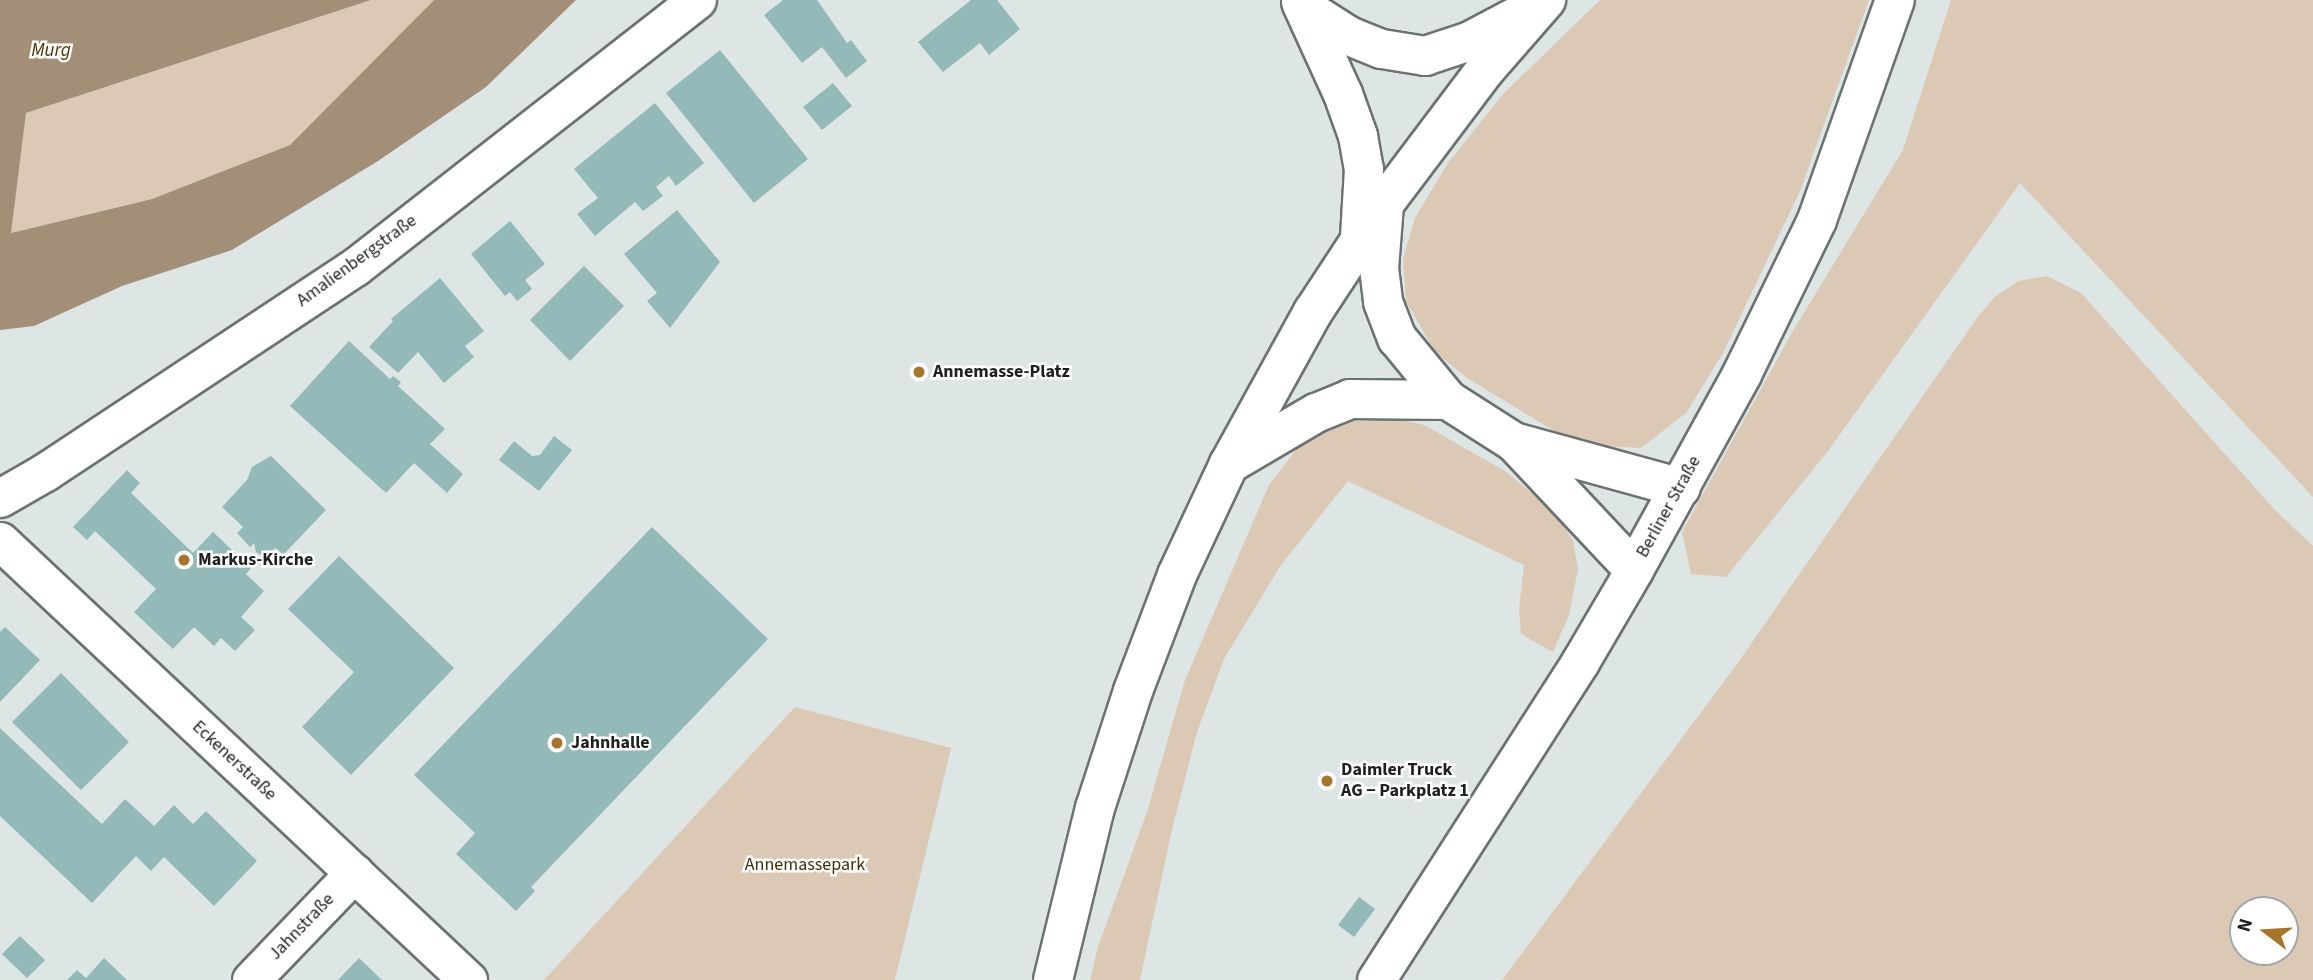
<!DOCTYPE html>
<meta charset="utf-8">
<style>
body{margin:0}
#map{position:relative;width:2313px;height:980px;overflow:hidden;background:#dee5e5;font-family:"Source Sans 3",sans-serif}
div>[style]{position:absolute}
[style*='--x']{left:calc(var(--x)*1px);top:calc(var(--y)*1px);width:calc(var(--w)*1px);rotate:calc(var(--a)*1deg)}
.green>*{inset:0;background:#dbc9b5}
.water>*{inset:0;background:#a38f77}
.building>*{inset:0;background:#93bab9}
.roads{filter:drop-shadow(2px 0 #6b7271) drop-shadow(-2px 0 #6b7271) drop-shadow(0 2px #6b7271) drop-shadow(0 -2px #6b7271)}
.minor>*{height:37px;margin:-18.5px;padding:0 18.5px;transform-origin:18.5px;border-radius:18.5px;background:#fff}
.secondary>*{height:38px;margin:-19px;padding:0 19px;transform-origin:19px;border-radius:19px;background:#fff}
.primary>*{height:38px;margin:-19px;padding:0 19px;transform-origin:19px;border-radius:19px;background:#fff}
.dots>*{width:19px;height:19px;translate:-50% -50%;box-sizing:border-box;border:4px solid #fff;border-radius:50%}
span{translate:-50% -50%;white-space:nowrap;text-align:center;line-height:1.15;-webkit-text-stroke:5px #fff;paint-order:stroke}
.street-label{font-size:18px;color:#1e2020}
.poi-label{font-size:18px;color:#1e2020;font-weight:700}
.left{translate:0 -50%;text-align:left}
.park-label{font-size:18px;color:#452d0c}
.water-label{font-size:19px;color:#4f3202;font-style:italic}
.north{position:absolute;left:2229px;top:896px;width:70px;height:70px;box-sizing:border-box;background:#fff;border:2px solid #a5a6a6;border-radius:50%;rotate:287deg;font-size:19px;font-weight:700;line-height:28px;text-align:center;color:#1e2020}
.north::after{content:'';display:block;margin:auto;width:24px;height:32px;background:#a7742c;clip-path:polygon(50% 0,100% 100%,50% 72%,0 100%)}
</style>
<div id="map">
<div class="green">
<i style="clip-path:polygon(371px 0,434px 0,290px 145px,152px 199px,10px 233px,26px 113px)"></i>
<i style="clip-path:polygon(1600px 0,1869px 0,1800px 191px,1723px 353px,1686px 413px,1641px 448px,1598px 446px,1564px 437px,1467px 378px,1435px 352px,1406px 301px,1403px 259px,1415px 218px,1448px 163px,1503px 94px)"></i>
<i style="clip-path:polygon(1951px 0,2313px 0,2313px 497px,2020px 183px,1828px 451px,1726px 577px,1691px 574px,1682px 532px,1794px 329px,1903px 150px)"></i>
<i style="clip-path:polygon(evenodd,2047px 276px,2081px 293px,2274px 509px,2313px 546px,2313px 980px,1502px 980px,1737px 664px,1979px 315px,1996px 296px,2019px 281px,2047px 276px,2243px 910px,2285px 910px,2285px 952px,2243px 952px,2243px 910px)"></i>
<i style="clip-path:polygon(1373px 413px,1424px 425px,1505px 471px,1556px 513px,1573px 541px,1578px 569px,1569px 615px,1553px 652px,1521px 634px,1519px 610px,1524px 565px,1348px 481px,1281px 565px,1224px 659px,1197px 732px,1171px 834px,1140px 980px,1090px 980px,1098px 947px,1147px 812px,1185px 680px,1269px 485px,1302px 442px,1332px 423px)"></i>
<i style="clip-path:polygon(795px 707px,951px 748px,895px 980px,544px 980px)"></i>
</div>
<div class="water">
<i style="clip-path:polygon(0 0,371px 0,26px 113px,11px 233px,152px 199px,290px 145px,434px 0,576px 0,486px 87px,378px 161px,232px 250px,122px 286px,34px 326px,0 330px)"></i>
</div>
<div class="building">
<i style="clip-path:polygon(783px 0,817px 0,847px 43px,851px 40px,867px 61px,846px 78px,822px 47px,802px 63px,764px 15px)"></i>
<i style="clip-path:polygon(971px 0,997px 0,1020px 29px,989px 55px,980px 43px,943px 72px,918px 42px)"></i>
<i style="clip-path:polygon(720px 50px,808px 159px,754px 203px,666px 93px)"></i>
<i style="clip-path:polygon(833px 83px,852px 106px,822px 130px,803px 107px)"></i>
<i style="clip-path:polygon(655px 103px,704px 163px,676px 186px,669px 176px,656px 187px,663px 196px,643px 211px,635px 202px,595px 236px,577px 214px,598px 198px,574px 169px)"></i>
<i style="clip-path:polygon(677px 210px,720px 262px,670px 328px,647px 301px,657px 293px,624px 254px)"></i>
<i style="clip-path:polygon(510px 221px,545px 264px,525px 280px,532px 289px,517px 301px,510px 292px,505px 296px,471px 254px)"></i>
<i style="clip-path:polygon(584px 266px,624px 306px,570px 361px,530px 320px)"></i>
<i style="clip-path:polygon(440px 278px,484px 331px,465px 346px,474px 357px,444px 383px,418px 352px,398px 373px,369px 347px,393px 321px,391px 319px)"></i>
<i style="clip-path:polygon(349px 341px,390px 379px,393px 376px,401px 382px,398px 386px,445px 429px,430px 444px,463px 474px,447px 493px,414px 463px,386px 493px,290px 406px)"></i>
<i style="clip-path:polygon(554px 436px,572px 450px,539px 491px,499px 460px,514px 441px,532px 456px,540px 455px)"></i>
<i style="clip-path:polygon(271px 456px,326px 510px,283px 555px,276px 548px,264px 557px,256px 552px,254px 543px,250px 547px,237px 533px,243px 527px,222px 507px,247px 480px,252px 467px)"></i>
<i style="clip-path:polygon(127px 470px,140px 483px,131px 493px,193px 553px,213px 532px,251px 568px,246px 574px,264px 591px,241px 617px,255px 630px,235px 651px,221px 638px,214px 646px,194px 627px,173px 649px,134px 612px,156px 589px,95px 531px,87px 540px,73px 527px)"></i>
<i style="clip-path:polygon(652px 527px,768px 639px,531px 887px,535px 891px,516px 911px,456px 854px,475px 833px,414px 775px)"></i>
<i style="clip-path:polygon(339px 556px,454px 668px,351px 775px,302px 727px,354px 672px,288px 609px)"></i>
<i style="clip-path:polygon(5px 627px,40px 660px,0 702px,0 632px)"></i>
<i style="clip-path:polygon(61px 673px,129px 742px,81px 790px,12px 722px)"></i>
<i style="clip-path:polygon(0 728px,102px 824px,125px 799px,154px 826px,174px 805px,193px 824px,206px 811px,257px 861px,214px 906px,164px 857px,151px 871px,136px 856px,92px 903px,0 816px)"></i>
<i style="clip-path:polygon(1359px 897px,1375px 909px,1354px 937px,1338px 925px)"></i>
<i style="clip-path:polygon(20px 936px,45px 960px,27px 978px,2px 954px)"></i>
<i style="clip-path:polygon(104px 958px,127px 980px,67px 980px,77px 970px,86px 978px)"></i>
<i style="clip-path:polygon(359px 958px,382px 980px,338px 980px)"></i>
</div>
<div class="roads">
<div class="minor">
<i style="--x:0;--y:498;--w:52;--a:-30"></i>
<i style="--x:45;--y:472;--w:372;--a:-33.5"></i>
<i style="--x:355;--y:267;--w:434;--a:-38"></i>
<i style="--x:0;--y:541;--w:642;--a:43.17"></i>
<i style="--x:251;--y:980;--w:149;--a:-46.1"></i>
<i style="--x:1376;--y:980;--w:378;--a:-57.3"></i>
<i style="--x:1580;--y:662;--w:107;--a:-59.6"></i>
</div>
<div class="secondary">
<i style="--x:1634;--y:570;--w:224;--a:-61.1"></i>
<i style="--x:1742;--y:374;--w:171;--a:-64"></i>
<i style="--x:1817;--y:220;--w:233;--a:-70.5"></i>
</div>
<div class="primary">
<i style="--x:1301;--y:2;--w:101;--a:65.5"></i>
<i style="--x:1343;--y:94;--w:45;--a:70.3"></i>
<i style="--x:1358;--y:136;--w:34;--a:80"></i>
<i style="--x:1364;--y:169;--w:68;--a:93.4"></i>
<i style="--x:1305;--y:8;--w:52;--a:32.5"></i>
<i style="--x:1349;--y:36;--w:35;--a:22"></i>
<i style="--x:1382;--y:49;--w:44;--a:9.2"></i>
<i style="--x:1425;--y:56;--w:47;--a:-18.4"></i>
<i style="--x:1470;--y:41;--w:60;--a:-27.8"></i>
<i style="--x:1384;--y:205;--w:63;--a:94.5"></i>
<i style="--x:1379;--y:268;--w:34;--a:83"></i>
<i style="--x:1383;--y:302;--w:39;--a:69"></i>
<i style="--x:1397;--y:338;--w:80;--a:50.6"></i>
<i style="--x:1448;--y:400;--w:78;--a:32.5"></i>
<i style="--x:1514;--y:442;--w:175;--a:46.8"></i>
<i style="--x:1514;--y:442;--w:173;--a:15.4"></i>
<i style="--x:1229;--y:464;--w:101;--a:-30.4"></i>
<i style="--x:1316;--y:413;--w:37;--a:-22"></i>
<i style="--x:1350;--y:399;--w:98;--a:0.6"></i>
<i style="--x:1053;--y:980;--w:177;--a:-76.3"></i>
<i style="--x:1095;--y:808;--w:123;--a:-72"></i>
<i style="--x:1133;--y:691;--w:124;--a:-69.2"></i>
<i style="--x:1177;--y:575;--w:123;--a:-64.9"></i>
<i style="--x:1229;--y:464;--w:174;--a:-61.1"></i>
<i style="--x:1313;--y:312;--w:129;--a:-56.7"></i>
<i style="--x:1384;--y:204;--w:168;--a:-53"></i>
<i style="--x:1485;--y:70;--w:93;--a:-48.9"></i>
</div>
</div>
<div class="dots">
<i style="left:919px;top:372px;background:#a7742c"></i>
<i style="left:184px;top:560px;background:#a7742c"></i>
<i style="left:557px;top:743px;background:#a7742c"></i>
<i style="left:1327px;top:781px;background:#a7742c"></i>
</div>
<div class="street-label">
<span style="left:357px;top:261px;rotate:-36deg">Amalienbergstraße</span>
<span style="left:1669px;top:507px;rotate:-61deg">Berliner Straße</span>
<span style="left:234px;top:761px;rotate:43deg">Eckenerstraße</span>
<span style="left:302px;top:927px;rotate:-46deg">Jahnstraße</span>
</div>
<div class="poi-label">
<span class="left" style="left:933px;top:372px">Annemasse-Platz</span>
<span class="left" style="left:198px;top:560px">Markus-Kirche</span>
<span class="left" style="left:571px;top:743px">Jahnhalle</span>
<span class="left" style="left:1341px;top:781px">Daimler Truck<br>AG − Parkplatz 1</span>
</div>
<div class="park-label">
<span style="left:805px;top:865px">Annemassepark</span>
</div>
<div class="water-label">
<span style="left:51px;top:51px">Murg</span>
</div>
<div class="north">N</div>
</div>
